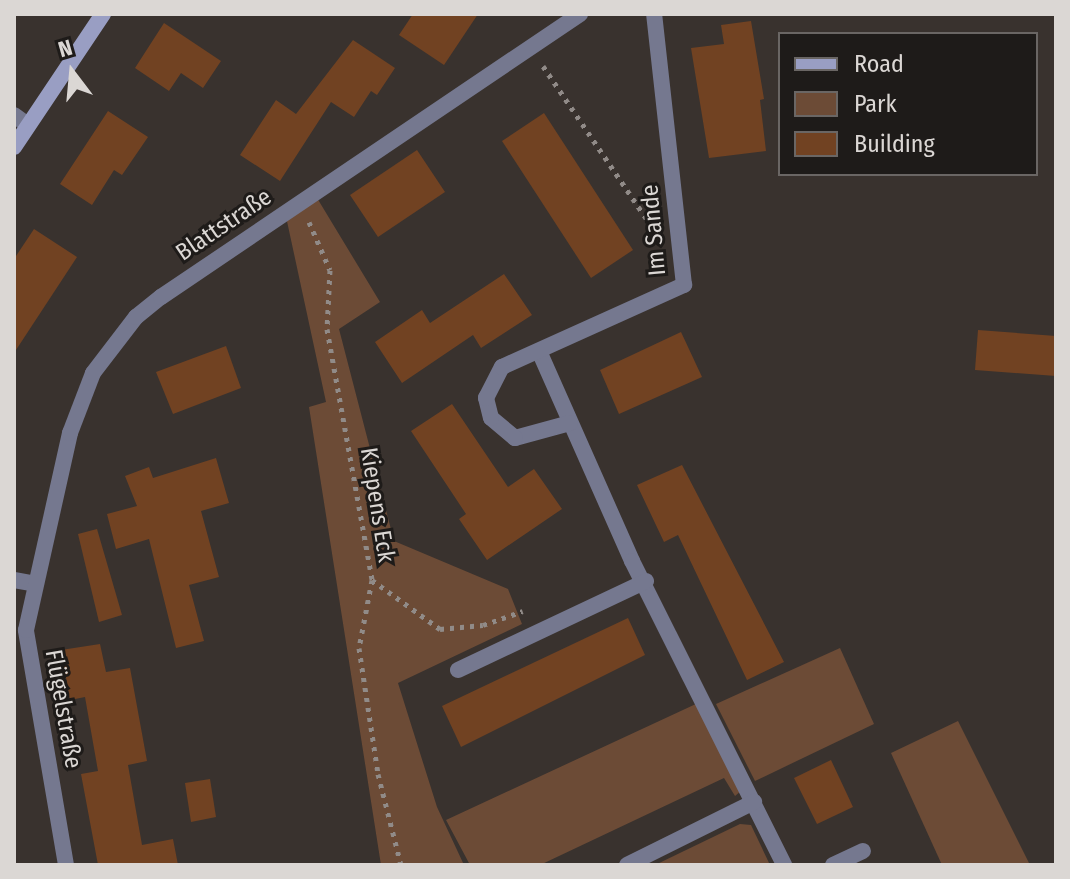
<!DOCTYPE html>
<meta charset="utf-8">
<style>
body{margin:0}
#map{position:relative;width:1070px;height:879px;overflow:hidden;background:#39322e;font-family:"Fira Sans Condensed",sans-serif}
div>[style]{position:absolute}
[style*='--x']{left:calc(var(--x)*1px);top:calc(var(--y)*1px);width:calc(var(--w)*1px);rotate:calc(var(--a)*1deg)}
.green>*{inset:0;background:#6c4b36}
.building>*{inset:0;background:#714222}
.path>*{height:5px;margin-top:-2.5px;transform-origin:0;background:repeating-linear-gradient(90deg,#918b88 0 4px,transparent 0 10px)}
.minor>*{height:16px;margin:-8px;padding:0 8px;transform-origin:8px;border-radius:8px;background:#75788f}
.secondary>*{height:16px;margin:-8px;padding:0 8px;transform-origin:8px;border-radius:8px;background:#999ec3}
span{translate:-50% -50%;white-space:nowrap;text-align:center;line-height:1.15;-webkit-text-stroke:6px #1e1b19;paint-order:stroke}
.street-label{font-size:24px;color:#dbd7d4}
.frame{position:absolute;inset:0;border:16px solid #dbd7d4;pointer-events:none}
.legend{position:absolute;left:778px;top:32px;width:260px;height:144px;box-sizing:border-box;background:#1e1b19;border:2px solid #6a6664;margin:0;padding:10px 14px;list-style:none;font-size:24px;color:#dbd7d4}
.legend li{display:flex;align-items:center;gap:16px;height:40px}
.legend b{width:40px;border:2px solid #6a6664}
.north{position:absolute;left:32px;top:32px;width:80px;height:80px;-webkit-text-stroke:6px #1e1b19;paint-order:stroke;rotate:344deg;font-size:22px;font-weight:700;line-height:32px;text-align:center;color:#dbd7d4}
.north::after{content:'';display:block;margin:auto;width:28px;height:36px;background:#dbd7d4;clip-path:polygon(50% 0,100% 100%,50% 72%,0 100%)}
</style>
<div id="map">
<div class="green">
<i style="clip-path:polygon(314px 193px,380px 302px,339px 329px,394px 541px,508px 589px,522px 624px,398px 683px,437px 807px,464px 865px,381px 865px,309px 407px,326px 402px,285px 212px)"></i>
<i style="clip-path:polygon(840px 648px,874px 724px,755px 781px,716px 704px)"></i>
<i style="clip-path:polygon(698px 703px,741px 791px,735px 796px,724px 778px,540px 865px,470px 865px,446px 820px)"></i>
<i style="clip-path:polygon(958px 721px,1030px 865px,942px 865px,891px 753px)"></i>
<i style="clip-path:polygon(740px 824px,751px 825px,770px 865px,655px 865px)"></i>
</div>
<div class="building">
<i style="clip-path:polygon(413px 14px,478px 14px,444px 65px,399px 35px)"></i>
<i style="clip-path:polygon(751px 21px,764px 99px,760px 100px,766px 151px,709px 158px,691px 48px,724px 44px,721px 25px)"></i>
<i style="clip-path:polygon(164px 23px,221px 61px,203px 88px,181px 73px,169px 91px,135px 68px)"></i>
<i style="clip-path:polygon(353px 40px,395px 68px,377px 95px,371px 91px,354px 117px,331px 102px,280px 181px,240px 155px,276px 100px,296px 114px)"></i>
<i style="clip-path:polygon(108px 111px,148px 137px,122px 175px,114px 170px,92px 205px,60px 184px)"></i>
<i style="clip-path:polygon(544px 113px,633px 250px,591px 278px,502px 141px)"></i>
<i style="clip-path:polygon(417px 150px,445px 192px,378px 237px,350px 195px)"></i>
<i style="clip-path:polygon(34px 229px,77px 257px,14px 353px,14px 259px)"></i>
<i style="clip-path:polygon(504px 274px,532px 315px,481px 348px,473px 335px,402px 383px,375px 342px,422px 310px,430px 323px)"></i>
<i style="clip-path:polygon(978px 330px,1056px 336px,1056px 376px,975px 370px)"></i>
<i style="clip-path:polygon(681px 332px,702px 377px,619px 414px,600px 370px)"></i>
<i style="clip-path:polygon(226px 346px,241px 388px,173px 414px,156px 372px)"></i>
<i style="clip-path:polygon(452px 404px,508px 487px,534px 469px,562px 509px,487px 560px,459px 519px,466px 514px,411px 431px)"></i>
<i style="clip-path:polygon(216px 458px,229px 503px,201px 511px,219px 577px,189px 585px,204px 641px,176px 648px,149px 539px,116px 549px,107px 514px,137px 506px,125px 476px,149px 467px,153px 478px)"></i>
<i style="clip-path:polygon(682px 465px,784px 662px,747px 680px,678px 535px,664px 542px,637px 485px)"></i>
<i style="clip-path:polygon(97px 529px,122px 615px,99px 622px,78px 534px)"></i>
<i style="clip-path:polygon(628px 618px,645px 655px,461px 747px,442px 706px)"></i>
<i style="clip-path:polygon(100px 644px,106px 672px,130px 668px,147px 761px,128px 765px,142px 845px,173px 839px,178px 865px,98px 865px,81px 774px,98px 771px,85px 697px,70px 700px,61px 650px)"></i>
<i style="clip-path:polygon(831px 760px,853px 807px,817px 824px,794px 778px)"></i>
<i style="clip-path:polygon(210px 779px,216px 817px,191px 822px,185px 783px)"></i>
</div>
<div class="path">
<i style="--x:543;--y:66;--w:198;--a:55.9"></i>
<i style="--x:309;--y:222;--w:52;--a:66.4"></i>
<i style="--x:330;--y:270;--w:59;--a:92.9"></i>
<i style="--x:327;--y:329;--w:255;--a:79.8"></i>
<i style="--x:372;--y:580;--w:69;--a:100.8"></i>
<i style="--x:359;--y:648;--w:127;--a:81.4"></i>
<i style="--x:378;--y:774;--w:94;--a:75.8"></i>
<i style="--x:372;--y:580;--w:84;--a:35.8"></i>
<i style="--x:440;--y:629;--w:43;--a:-5.3"></i>
<i style="--x:483;--y:625;--w:42;--a:-19.3"></i>
</div>
<div class="minor">
<i style="--x:14;--y:115;--w:17;--a:36"></i>
<i style="--x:539;--y:351;--w:230;--a:66.1"></i>
<i style="--x:632;--y:561;--w:340;--a:63.4"></i>
<i style="--x:570;--y:423;--w:57;--a:164.7"></i>
<i style="--x:515;--y:438;--w:31;--a:-140"></i>
<i style="--x:491;--y:418;--w:21;--a:-104"></i>
<i style="--x:486;--y:398;--w:35;--a:-63"></i>
<i style="--x:502;--y:367;--w:200;--a:-24.3"></i>
<i style="--x:684;--y:285;--w:273;--a:-96.3"></i>
<i style="--x:14;--y:580;--w:22;--a:10"></i>
<i style="--x:458;--y:670;--w:208;--a:-25.3"></i>
<i style="--x:66;--y:865;--w:238;--a:-99.7"></i>
<i style="--x:26;--y:630;--w:202;--a:-77.4"></i>
<i style="--x:70;--y:433;--w:64;--a:-69"></i>
<i style="--x:93;--y:373;--w:71;--a:-52.5"></i>
<i style="--x:136;--y:317;--w:32;--a:-39"></i>
<i style="--x:161;--y:297;--w:506;--a:-34.04"></i>
<i style="--x:627;--y:865;--w:142;--a:-26.4"></i>
<i style="--x:833;--y:865;--w:33;--a:-25"></i>
</div>
<div class="secondary">
<i style="--x:14;--y:147;--w:160;--a:-56.2"></i>
</div>
<div class="street-label">
<span style="left:224px;top:225px;rotate:-34deg">Blattstraße</span>
<span style="left:654px;top:230px;rotate:-95deg">Im Sande</span>
<span style="left:377px;top:505px;rotate:81deg">Kiepens Eck</span>
<span style="left:63px;top:709px;rotate:80deg">Flügelstraße</span>
</div>
<div class="frame"></div>
<ul class="legend">
<li><b style="height:10px;background:#999ec3"></b>Road</li>
<li><b style="height:22px;background:#6c4b36"></b>Park</li>
<li><b style="height:22px;background:#714222"></b>Building</li>
</ul>
<div class="north">N</div>
</div>
